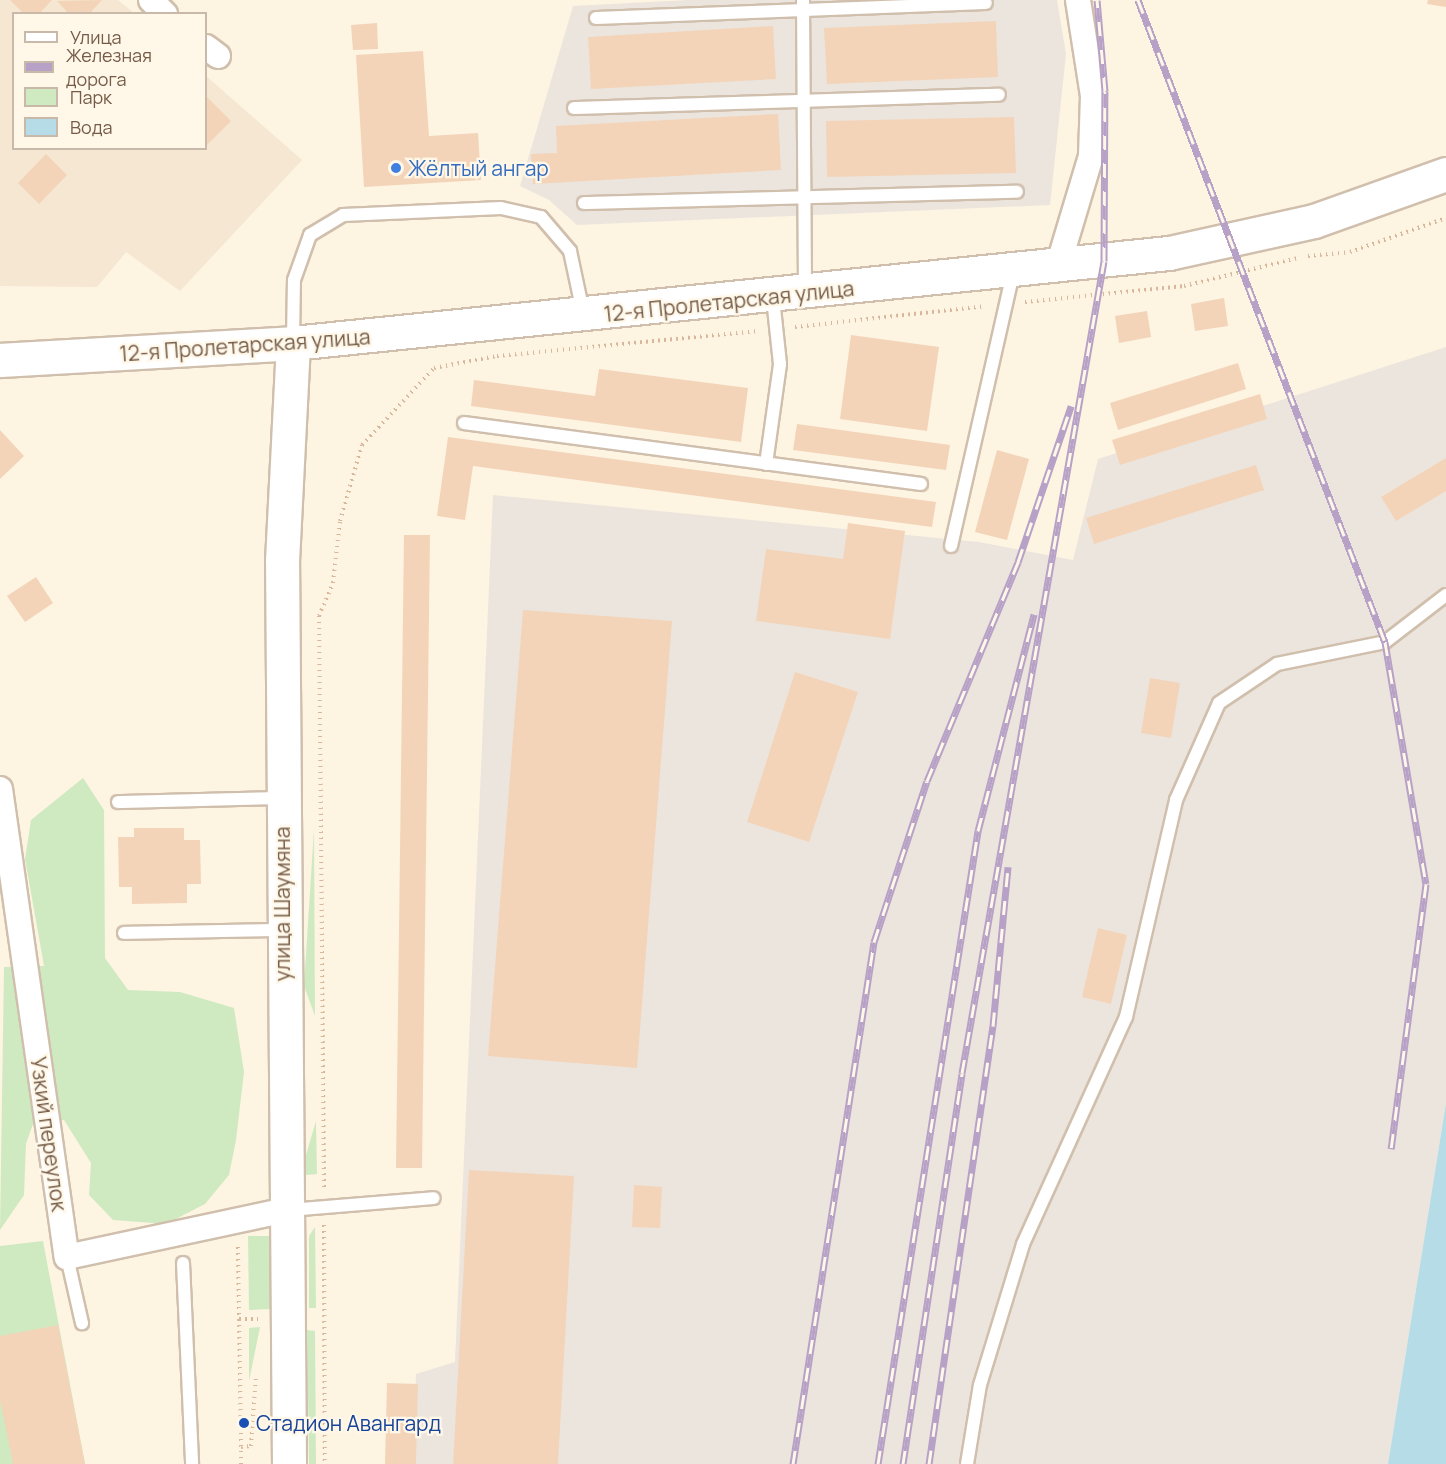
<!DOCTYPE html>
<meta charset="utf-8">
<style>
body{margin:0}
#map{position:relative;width:1446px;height:1464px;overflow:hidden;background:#fdf4e2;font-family:Manrope,sans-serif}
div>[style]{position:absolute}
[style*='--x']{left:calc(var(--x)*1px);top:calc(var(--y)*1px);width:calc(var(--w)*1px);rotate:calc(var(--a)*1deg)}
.residential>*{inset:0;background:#f5e7d1}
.industrial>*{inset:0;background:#ece5dd}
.green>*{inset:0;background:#cfeac1}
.water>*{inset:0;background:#b6dce7}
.building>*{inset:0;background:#f3d4b9}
.path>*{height:4px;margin-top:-2px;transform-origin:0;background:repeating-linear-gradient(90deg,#d8b89d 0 1.5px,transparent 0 6px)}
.roads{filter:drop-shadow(2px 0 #d0bfac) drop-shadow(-2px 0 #d0bfac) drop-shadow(0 2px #d0bfac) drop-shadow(0 -2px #d0bfac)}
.service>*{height:12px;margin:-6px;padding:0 6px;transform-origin:6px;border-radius:6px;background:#fff}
.minor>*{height:24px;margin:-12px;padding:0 12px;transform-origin:12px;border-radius:12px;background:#fff}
.secondary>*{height:33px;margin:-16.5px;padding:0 16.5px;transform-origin:16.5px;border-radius:16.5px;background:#fff}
.rail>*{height:7px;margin-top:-3.5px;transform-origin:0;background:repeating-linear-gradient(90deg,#fff8e9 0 14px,#b8a1c6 0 28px);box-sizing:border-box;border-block:2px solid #b8a1c6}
.dots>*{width:16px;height:16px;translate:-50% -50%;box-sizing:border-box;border:3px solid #fff8e9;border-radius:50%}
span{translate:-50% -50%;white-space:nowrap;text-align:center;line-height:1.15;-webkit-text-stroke:4.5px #fff8e9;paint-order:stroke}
.shop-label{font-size:21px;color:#366cbe}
.left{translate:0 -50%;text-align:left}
.street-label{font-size:21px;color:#755b48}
.transit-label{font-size:21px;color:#164399}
.legend{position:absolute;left:12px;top:12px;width:195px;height:138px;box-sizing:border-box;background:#fff8e9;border:2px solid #c8b9a9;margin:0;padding:8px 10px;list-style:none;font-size:18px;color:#755b48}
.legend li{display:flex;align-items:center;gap:12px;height:30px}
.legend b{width:30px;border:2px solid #c8b9a9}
</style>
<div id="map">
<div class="residential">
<i style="clip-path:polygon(0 0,118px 0,134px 13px,14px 14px,14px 148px,206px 148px,206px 76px,302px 160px,180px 291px,126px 252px,97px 287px,0 286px)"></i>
</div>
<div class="industrial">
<i style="clip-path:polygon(688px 0,1057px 0,1066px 54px,1050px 205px,577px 225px,549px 200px,520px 186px,573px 6px)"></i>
<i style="clip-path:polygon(1446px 347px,1446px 1103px,1388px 1464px,413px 1464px,416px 1374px,455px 1362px,493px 495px,979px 542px,1073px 560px,1098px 459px)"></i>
</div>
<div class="green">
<i style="clip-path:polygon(83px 778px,104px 810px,105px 958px,128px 990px,180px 992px,234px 1008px,244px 1072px,236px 1140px,229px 1175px,205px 1204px,166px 1224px,113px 1220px,89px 1195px,91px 1163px,64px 1120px,34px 1121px,26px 1144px,24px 1195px,0 1230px,4px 967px,44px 966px,25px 859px,31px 820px)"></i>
<i style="clip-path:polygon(314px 829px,315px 1016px,304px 986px)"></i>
<i style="clip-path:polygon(316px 1121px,317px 1174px,306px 1175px,304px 1162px)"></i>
<i style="clip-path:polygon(315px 1227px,316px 1308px,309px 1308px,309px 1236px)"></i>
<i style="clip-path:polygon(248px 1236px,270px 1236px,270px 1309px,249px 1310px)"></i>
<i style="clip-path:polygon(43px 1241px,85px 1464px,0 1464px,0 1246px)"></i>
<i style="clip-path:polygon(260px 1327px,249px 1381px,249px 1328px)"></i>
<i style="clip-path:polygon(307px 1330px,315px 1331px,316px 1464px,309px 1464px)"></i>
</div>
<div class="water">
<i style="clip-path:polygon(1446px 1103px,1446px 1464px,1388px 1464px)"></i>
</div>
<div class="building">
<i style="clip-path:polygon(10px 0,52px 0,39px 14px,24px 14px)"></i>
<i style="clip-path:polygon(102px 0,89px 14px,69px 14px,57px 1px)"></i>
<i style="clip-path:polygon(1428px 0,1446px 0,1446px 7px,1427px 4px)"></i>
<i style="clip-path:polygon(996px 21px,998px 77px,827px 84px,824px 28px)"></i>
<i style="clip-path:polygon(377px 23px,378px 49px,353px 50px,351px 25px)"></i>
<i style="clip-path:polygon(773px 26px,776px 79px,591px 89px,588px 37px)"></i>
<i style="clip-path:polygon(423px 51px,429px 136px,478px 133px,481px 180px,364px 187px,356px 55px)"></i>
<i style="clip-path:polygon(206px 96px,231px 121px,206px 146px)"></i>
<i style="clip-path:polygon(778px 114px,781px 170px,533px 184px,531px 154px,557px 153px,556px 126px)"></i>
<i style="clip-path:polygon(1014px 117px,1016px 173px,827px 177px,826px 121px)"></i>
<i style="clip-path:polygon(46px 154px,67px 175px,39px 204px,18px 183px)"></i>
<i style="clip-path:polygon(1224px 298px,1228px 326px,1195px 331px,1191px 304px)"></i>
<i style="clip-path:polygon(1147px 311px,1151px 337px,1119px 343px,1115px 316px)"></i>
<i style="clip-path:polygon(851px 335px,939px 347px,927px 431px,840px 419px)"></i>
<i style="clip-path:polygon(1238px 363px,1246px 389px,1118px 430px,1110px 403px)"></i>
<i style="clip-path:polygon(599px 369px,748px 388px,741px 442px,471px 406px,474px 380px,595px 396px)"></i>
<i style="clip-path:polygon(1260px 394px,1267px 419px,1120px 465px,1112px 440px)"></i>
<i style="clip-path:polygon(797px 424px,950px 445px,946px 470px,793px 450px)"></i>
<i style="clip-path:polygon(0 430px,24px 456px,0 479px)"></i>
<i style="clip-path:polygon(448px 437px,936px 502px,932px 527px,473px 466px,465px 520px,437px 516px)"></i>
<i style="clip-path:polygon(997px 450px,1029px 459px,1007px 540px,975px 532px)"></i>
<i style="clip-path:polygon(1446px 458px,1446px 491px,1396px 521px,1381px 497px)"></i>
<i style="clip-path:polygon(1256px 465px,1264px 490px,1094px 544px,1086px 518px)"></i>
<i style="clip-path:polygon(848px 523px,905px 531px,890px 639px,756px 621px,766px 549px,843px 559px)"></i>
<i style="clip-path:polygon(404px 535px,430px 535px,422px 1168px,396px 1168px)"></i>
<i style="clip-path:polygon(36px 577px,53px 603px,25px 622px,7px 596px)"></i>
<i style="clip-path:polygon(523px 610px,672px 621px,637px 1068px,488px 1056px)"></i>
<i style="clip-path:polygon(795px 672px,858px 692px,809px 842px,747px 822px)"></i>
<i style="clip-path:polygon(1150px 678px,1180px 683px,1171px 738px,1141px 733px)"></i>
<i style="clip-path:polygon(134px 828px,184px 828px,184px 840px,200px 840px,201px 884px,187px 884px,187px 903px,132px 904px,132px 887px,119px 887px,118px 837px,134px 837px)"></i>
<i style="clip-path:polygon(1098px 928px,1127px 935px,1111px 1004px,1082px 997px)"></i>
<i style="clip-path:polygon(469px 1170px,574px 1176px,558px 1464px,453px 1464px)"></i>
<i style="clip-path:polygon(634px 1185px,662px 1187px,660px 1228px,632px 1227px)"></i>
<i style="clip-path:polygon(58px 1325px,85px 1464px,13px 1464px,0 1400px,0 1336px)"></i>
<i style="clip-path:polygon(387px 1383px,418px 1384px,416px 1464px,385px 1464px)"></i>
</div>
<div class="path">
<i style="--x:1308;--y:256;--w:42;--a:-5.4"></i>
<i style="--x:1350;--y:252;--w:102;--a:-19.5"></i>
<i style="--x:1025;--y:302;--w:160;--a:-5.7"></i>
<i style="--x:1184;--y:286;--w:117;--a:-13.8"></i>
<i style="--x:795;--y:327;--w:190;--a:-6.3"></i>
<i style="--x:324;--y:1187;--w:571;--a:-90.5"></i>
<i style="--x:319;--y:616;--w:36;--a:-67"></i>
<i style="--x:333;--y:583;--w:62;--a:-83.6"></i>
<i style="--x:340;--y:521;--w:79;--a:-73.9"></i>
<i style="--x:362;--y:445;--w:105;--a:-46.9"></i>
<i style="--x:434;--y:368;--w:64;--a:-10.8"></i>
<i style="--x:497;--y:356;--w:262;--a:-5.5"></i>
<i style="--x:324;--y:1225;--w:239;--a:89.8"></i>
<i style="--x:238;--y:1247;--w:200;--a:89.1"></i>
<i style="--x:239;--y:1319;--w:19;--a:0"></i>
<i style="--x:241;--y:1464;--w:17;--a:-90"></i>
<i style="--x:241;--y:1447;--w:10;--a:-6"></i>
<i style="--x:251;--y:1446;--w:70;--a:-85.9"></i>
</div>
<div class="roads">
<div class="service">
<i style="--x:803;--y:0;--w:290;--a:89.6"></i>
<i style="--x:596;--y:18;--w:390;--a:-2.2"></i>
<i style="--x:574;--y:108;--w:425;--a:-1.8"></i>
<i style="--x:584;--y:203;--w:433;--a:-1.5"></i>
<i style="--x:293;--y:341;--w:61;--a:-89.1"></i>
<i style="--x:294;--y:280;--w:48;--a:-70.4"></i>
<i style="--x:310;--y:235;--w:39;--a:-31"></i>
<i style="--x:343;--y:215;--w:158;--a:-2.5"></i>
<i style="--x:501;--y:208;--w:41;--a:12.7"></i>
<i style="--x:541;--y:217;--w:45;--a:49.5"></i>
<i style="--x:570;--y:251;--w:62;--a:78"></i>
<i style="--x:464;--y:423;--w:461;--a:7.6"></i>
<i style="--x:766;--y:464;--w:101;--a:-82"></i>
<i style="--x:780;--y:364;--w:66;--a:-96.1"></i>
<i style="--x:951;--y:546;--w:281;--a:-77.2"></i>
<i style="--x:118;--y:802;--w:164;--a:-1.4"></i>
<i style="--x:124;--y:933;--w:158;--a:-1.1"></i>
<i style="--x:289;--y:1210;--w:145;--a:-4.7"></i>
<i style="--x:67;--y:1257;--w:68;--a:77.2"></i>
<i style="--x:183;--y:1263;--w:201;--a:87.4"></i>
<i style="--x:967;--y:1464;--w:80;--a:-80.7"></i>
<i style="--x:980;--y:1385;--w:147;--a:-73"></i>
<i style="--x:1023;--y:1244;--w:249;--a:-65.6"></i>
<i style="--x:1126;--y:1017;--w:223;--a:-77"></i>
<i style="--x:1176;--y:800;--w:106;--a:-66.1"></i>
<i style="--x:1219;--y:703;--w:70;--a:-33.9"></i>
<i style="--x:1277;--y:664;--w:110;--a:-11.5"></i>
<i style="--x:1385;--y:642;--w:77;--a:-37.6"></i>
</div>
<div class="minor">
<i style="--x:151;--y:0;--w:20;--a:45"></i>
<i style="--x:206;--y:47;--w:15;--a:37"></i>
<i style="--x:1058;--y:266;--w:115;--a:-73.3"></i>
<i style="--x:1091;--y:156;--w:60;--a:-88.1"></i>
<i style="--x:1093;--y:96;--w:97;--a:-98.9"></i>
<i style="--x:0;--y:789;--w:473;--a:81.9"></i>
<i style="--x:67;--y:1257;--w:224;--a:-12.1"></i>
</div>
<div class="secondary">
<i style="--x:0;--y:360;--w:293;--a:-3.3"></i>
<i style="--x:293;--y:343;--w:881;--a:-5.87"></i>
<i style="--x:1169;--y:253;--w:148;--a:-12.4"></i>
<i style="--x:1314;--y:221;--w:140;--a:-19.6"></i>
<i style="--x:289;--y:1464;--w:903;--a:-90.44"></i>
<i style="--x:282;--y:561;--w:218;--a:-87.1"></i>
</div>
</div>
<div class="rail">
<i style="--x:1138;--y:0;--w:688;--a:68.96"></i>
<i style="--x:1385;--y:642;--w:245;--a:80.4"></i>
<i style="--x:1426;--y:884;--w:267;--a:97.5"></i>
<i style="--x:793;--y:1464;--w:528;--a:-81.18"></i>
<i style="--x:874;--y:942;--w:169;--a:-71.8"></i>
<i style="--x:927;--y:781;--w:237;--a:-67.4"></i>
<i style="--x:1018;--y:562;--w:165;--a:-71.2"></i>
<i style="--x:878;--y:1464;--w:641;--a:-81.02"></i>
<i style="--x:978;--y:831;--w:224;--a:-75.5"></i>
<i style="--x:903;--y:1464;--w:395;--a:-81.4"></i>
<i style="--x:962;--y:1073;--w:824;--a:-80.08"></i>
<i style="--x:1104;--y:261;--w:170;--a:-89.7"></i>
<i style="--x:1105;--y:91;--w:91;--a:-95"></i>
<i style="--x:929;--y:1464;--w:443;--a:-81.7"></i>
<i style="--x:993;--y:1026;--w:160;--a:-84.6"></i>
</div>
<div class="dots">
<i style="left:396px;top:168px;background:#3f7fe0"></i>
<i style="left:244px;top:1423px;background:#1a4fb4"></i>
</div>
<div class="shop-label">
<span class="left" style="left:408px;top:168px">Жёлтый ангар</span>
</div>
<div class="street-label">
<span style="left:729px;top:301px;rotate:-6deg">12-я Пролетарская улица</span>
<span style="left:245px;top:345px;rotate:-4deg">12-я Пролетарская улица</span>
<span style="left:282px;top:904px;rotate:-90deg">улица Шаумяна</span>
<span style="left:49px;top:1134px;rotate:82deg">Узкий переулок</span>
</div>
<div class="transit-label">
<span class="left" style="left:256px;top:1423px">Стадион Авангард</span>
</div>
<ul class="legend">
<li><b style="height:8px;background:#fff"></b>Улица</li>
<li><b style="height:8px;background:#b8a1c6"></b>Железная дорога</li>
<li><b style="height:16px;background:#cfeac1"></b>Парк</li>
<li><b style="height:16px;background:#b6dce7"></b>Вода</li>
</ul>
</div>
